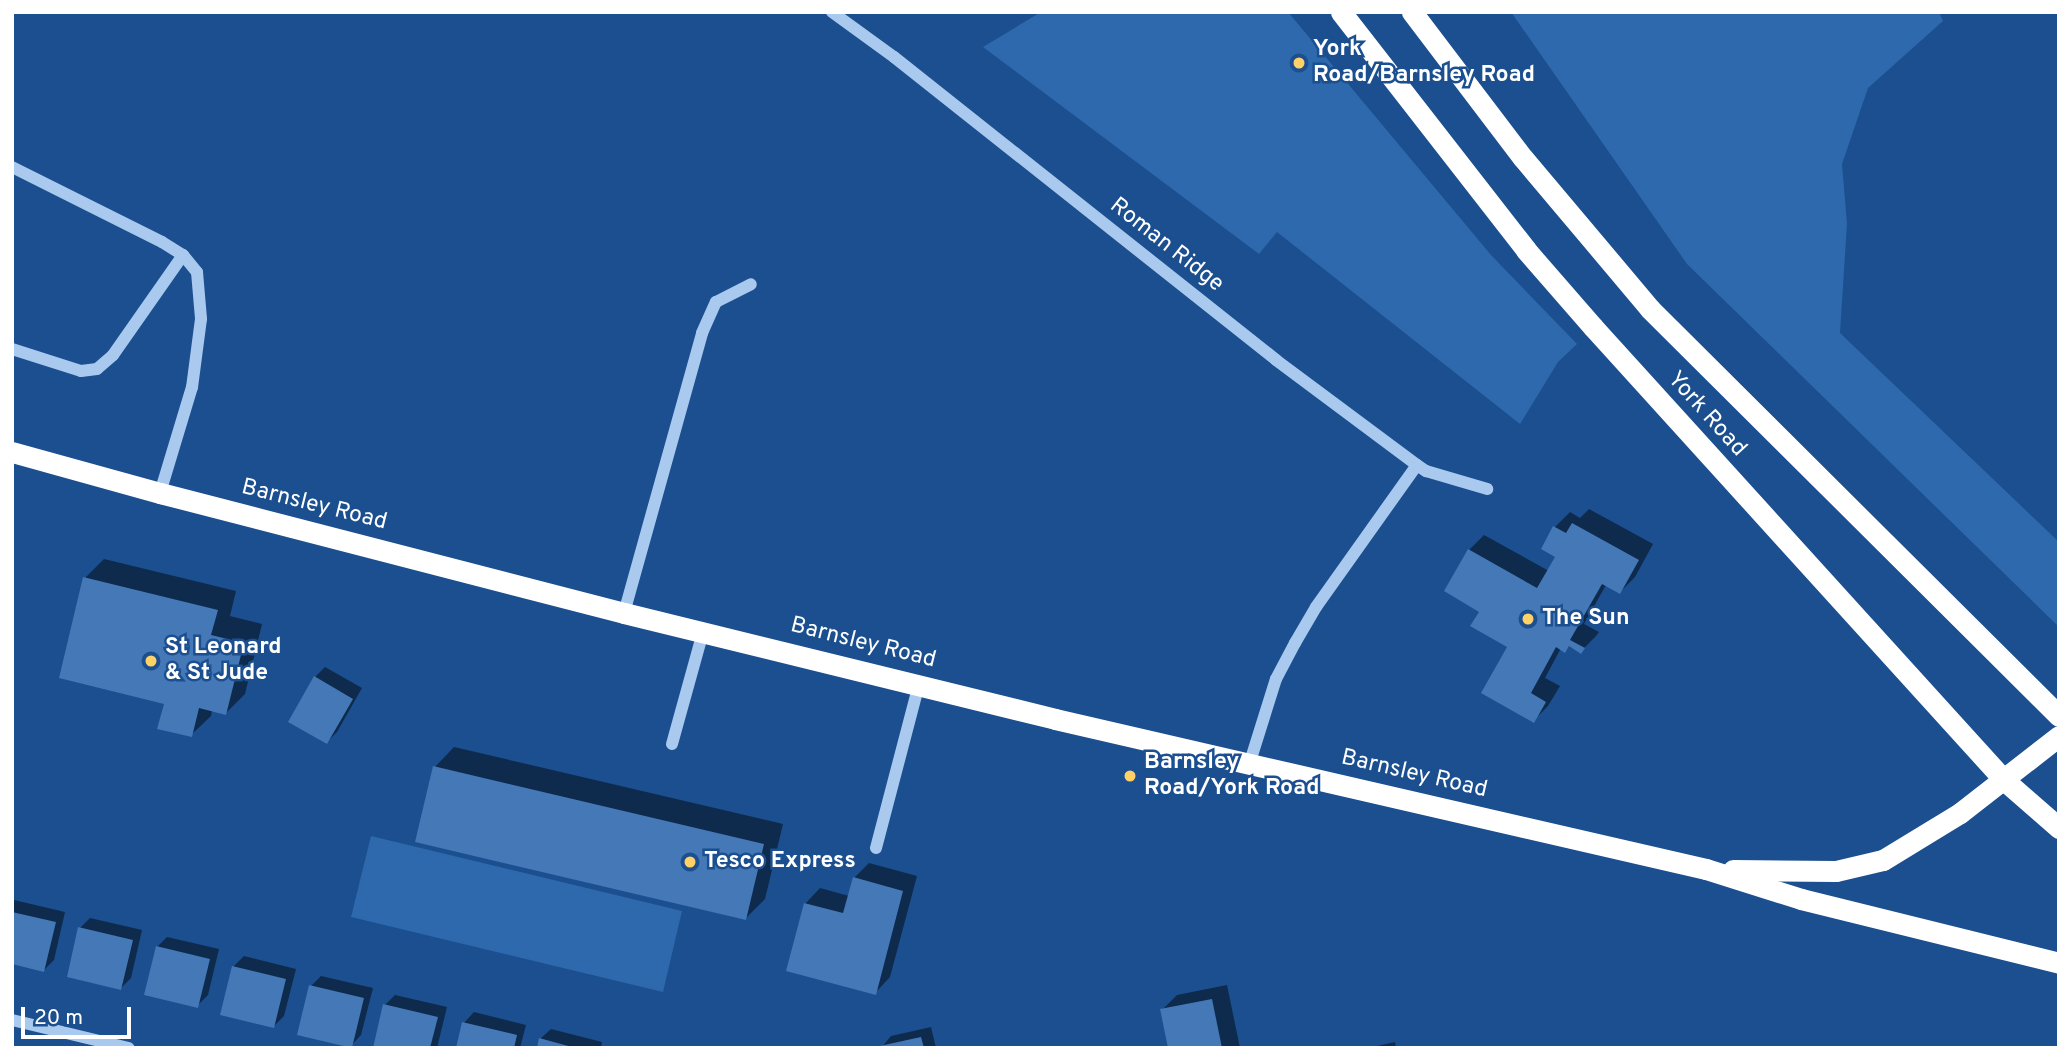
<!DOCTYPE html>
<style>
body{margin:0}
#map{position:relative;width:2071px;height:1060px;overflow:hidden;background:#1b4f8f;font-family:Overpass,sans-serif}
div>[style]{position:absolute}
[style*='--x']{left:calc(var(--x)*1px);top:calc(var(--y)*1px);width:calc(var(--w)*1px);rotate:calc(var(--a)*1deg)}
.green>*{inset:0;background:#2e69ad}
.shadow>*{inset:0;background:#0007}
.building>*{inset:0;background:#4478b7}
.minor>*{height:12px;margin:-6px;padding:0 6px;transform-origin:6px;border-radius:6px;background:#a9c9ee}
.highway>*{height:21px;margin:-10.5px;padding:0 10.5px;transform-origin:10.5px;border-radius:10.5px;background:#fff}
.dots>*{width:19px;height:19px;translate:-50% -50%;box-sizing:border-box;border:4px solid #1b4f8f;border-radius:50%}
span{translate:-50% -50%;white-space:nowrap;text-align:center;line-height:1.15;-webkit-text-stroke:5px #1b4f8f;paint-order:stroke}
.poi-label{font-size:23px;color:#fff;font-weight:700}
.left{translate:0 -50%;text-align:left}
.street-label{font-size:23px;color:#fff}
.frame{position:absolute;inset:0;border:14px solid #fff;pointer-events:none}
.scale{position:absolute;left:21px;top:1007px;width:110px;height:32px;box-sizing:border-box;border:4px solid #fff;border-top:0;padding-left:9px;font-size:21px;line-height:24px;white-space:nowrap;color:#fff;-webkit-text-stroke:5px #1b4f8f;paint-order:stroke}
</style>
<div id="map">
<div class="green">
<i style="clip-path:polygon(1041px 12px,1288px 12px,1491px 255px,1577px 344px,1558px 362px,1520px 424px,1277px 232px,1259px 254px,983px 47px)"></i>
<i style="clip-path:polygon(1511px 12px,1939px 12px,1943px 21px,1868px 88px,1842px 164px,1847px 224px,1840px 333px,2059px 542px,2059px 627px,1687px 264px)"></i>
<i style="clip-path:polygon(371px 836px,682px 911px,663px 992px,351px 917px)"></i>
</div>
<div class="shadow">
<i style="clip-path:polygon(1589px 509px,1653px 544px,1635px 577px,1620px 592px,1606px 585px,1584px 624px,1599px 632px,1596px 636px,1581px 651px,1570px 645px,1565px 651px,1561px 648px,1545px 678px,1560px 686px,1548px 706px,1533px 721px,1510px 646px,1481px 611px,1469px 550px,1484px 535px,1549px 571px,1558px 557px,1555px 527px,1570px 512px,1580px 518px)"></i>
<i style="clip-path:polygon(104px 559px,236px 591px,230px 616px,262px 624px,245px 694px,226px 713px,212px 710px,211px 716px,191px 735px,166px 703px,85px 578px)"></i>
<i style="clip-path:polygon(325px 667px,362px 688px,337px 732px,327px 742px,315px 677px)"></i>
<i style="clip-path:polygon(454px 747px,783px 824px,765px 899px,746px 918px,435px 767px)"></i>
<i style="clip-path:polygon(869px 863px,917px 876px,890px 977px,875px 993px,805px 904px,820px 888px,849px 896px,854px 878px)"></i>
<i style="clip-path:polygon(14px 900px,65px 912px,54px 960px,44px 970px,12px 962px)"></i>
<i style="clip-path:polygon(90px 918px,142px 930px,131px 978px,121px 988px,80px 928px)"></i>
<i style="clip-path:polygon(167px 937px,219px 949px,208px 995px,197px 1006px,157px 947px)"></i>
<i style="clip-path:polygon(244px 956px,296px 969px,284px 1016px,274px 1026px,233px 967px)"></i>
<i style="clip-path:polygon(321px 976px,373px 988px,361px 1035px,351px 1046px,311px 986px)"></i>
<i style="clip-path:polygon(1227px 985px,1240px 1048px,1170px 1048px,1162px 1010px,1177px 995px)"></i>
<i style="clip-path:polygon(395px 995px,447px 1007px,437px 1048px,375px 1048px,385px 1005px)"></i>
<i style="clip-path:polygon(474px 1012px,526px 1025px,520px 1048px,458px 1048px,464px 1023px)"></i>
<i style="clip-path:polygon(931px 1027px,936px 1048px,881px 1048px,891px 1036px)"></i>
<i style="clip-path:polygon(551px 1029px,602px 1042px,601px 1048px,538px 1048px,540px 1039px)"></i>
<i style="clip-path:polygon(1395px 1042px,1396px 1048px,1368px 1048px)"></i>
</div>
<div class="building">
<i style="clip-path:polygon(1572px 523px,1639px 560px,1620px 594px,1602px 584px,1570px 640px,1585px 648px,1581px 654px,1569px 646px,1565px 653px,1556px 647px,1531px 693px,1546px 702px,1534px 723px,1481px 693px,1507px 647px,1470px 626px,1479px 612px,1444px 591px,1468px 549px,1537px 588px,1555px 557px,1541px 549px,1553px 526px,1566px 533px)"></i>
<i style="clip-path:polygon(83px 577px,218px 610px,211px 635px,244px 643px,226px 715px,199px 708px,192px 737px,157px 729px,164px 704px,59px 678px)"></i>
<i style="clip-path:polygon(314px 676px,353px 699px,327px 744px,288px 722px)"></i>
<i style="clip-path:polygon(433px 766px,764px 844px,746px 920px,415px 842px)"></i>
<i style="clip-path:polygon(853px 877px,903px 891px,876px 995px,786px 971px,804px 903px,843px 913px)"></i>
<i style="clip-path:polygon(12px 912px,56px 922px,44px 972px,12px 964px)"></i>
<i style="clip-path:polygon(78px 927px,133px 940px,121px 990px,67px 977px)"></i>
<i style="clip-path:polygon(156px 946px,210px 959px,198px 1008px,144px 995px)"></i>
<i style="clip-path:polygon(232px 966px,286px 979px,274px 1028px,220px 1015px)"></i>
<i style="clip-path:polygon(309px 985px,364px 998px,352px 1048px,297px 1035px)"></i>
<i style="clip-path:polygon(1212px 999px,1222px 1048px,1168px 1048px,1160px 1009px)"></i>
<i style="clip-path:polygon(383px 1004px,438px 1017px,430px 1048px,373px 1048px)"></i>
<i style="clip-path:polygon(462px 1022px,517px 1035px,514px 1048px,456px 1048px)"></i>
<i style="clip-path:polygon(921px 1037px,924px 1048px,875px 1048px,875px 1047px)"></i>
<i style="clip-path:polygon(539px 1038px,572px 1047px,572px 1048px,537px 1048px)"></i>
</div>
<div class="minor">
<i style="--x:832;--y:12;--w:77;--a:36"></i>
<i style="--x:894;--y:57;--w:488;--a:38.4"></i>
<i style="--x:1276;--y:360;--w:176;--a:36.7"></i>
<i style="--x:1417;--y:465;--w:11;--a:34"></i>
<i style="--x:1426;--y:471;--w:64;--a:16.4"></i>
<i style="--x:12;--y:167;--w:168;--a:26.6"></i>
<i style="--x:162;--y:242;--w:25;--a:32"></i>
<i style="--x:183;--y:255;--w:22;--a:51"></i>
<i style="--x:197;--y:272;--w:47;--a:85.1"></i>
<i style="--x:201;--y:319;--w:69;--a:97.5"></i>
<i style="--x:192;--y:387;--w:111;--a:106.8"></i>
<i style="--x:12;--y:349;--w:72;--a:17.7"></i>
<i style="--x:81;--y:371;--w:16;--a:-7"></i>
<i style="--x:97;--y:369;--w:21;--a:-41"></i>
<i style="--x:113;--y:355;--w:122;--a:-55"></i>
<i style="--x:624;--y:613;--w:291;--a:-74.4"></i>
<i style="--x:702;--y:333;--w:34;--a:-66"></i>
<i style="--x:716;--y:302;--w:39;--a:-27"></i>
<i style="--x:672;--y:744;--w:116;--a:-74.5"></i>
<i style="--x:1249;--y:765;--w:90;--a:-72.6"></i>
<i style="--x:1276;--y:679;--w:41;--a:-62.2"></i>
<i style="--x:1295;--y:643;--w:42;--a:-59.7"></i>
<i style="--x:1316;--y:607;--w:174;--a:-54.6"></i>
<i style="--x:876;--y:848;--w:170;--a:-75.3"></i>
<i style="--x:12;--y:1020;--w:120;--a:13.5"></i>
</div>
<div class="highway">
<i style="--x:1341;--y:12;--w:301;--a:52.1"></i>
<i style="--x:1526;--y:250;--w:102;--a:49"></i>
<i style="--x:1593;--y:327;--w:612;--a:47.78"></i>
<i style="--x:2004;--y:780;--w:73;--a:41.1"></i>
<i style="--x:1412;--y:12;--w:183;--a:52.8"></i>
<i style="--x:1523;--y:158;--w:197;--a:49.9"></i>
<i style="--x:1650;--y:309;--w:577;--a:44.86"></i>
<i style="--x:12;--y:452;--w:154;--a:15.5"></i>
<i style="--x:160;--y:493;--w:479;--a:14.5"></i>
<i style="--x:624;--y:613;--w:444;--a:13.8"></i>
<i style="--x:1055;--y:719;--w:668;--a:12.98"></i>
<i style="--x:1706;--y:869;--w:100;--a:17.5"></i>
<i style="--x:1801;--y:899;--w:266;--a:13.9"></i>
<i style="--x:1733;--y:870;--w:103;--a:0.6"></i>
<i style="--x:1836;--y:871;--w:48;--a:-13.2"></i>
<i style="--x:1883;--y:860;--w:90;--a:-31.4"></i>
<i style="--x:1960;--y:813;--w:125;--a:-37.9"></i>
</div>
<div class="dots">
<i style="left:1299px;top:63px;background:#ffd166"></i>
<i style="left:1528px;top:619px;background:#ffd166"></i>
<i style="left:151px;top:661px;background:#ffd166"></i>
<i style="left:1130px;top:776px;background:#ffd166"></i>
<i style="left:690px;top:862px;background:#ffd166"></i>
</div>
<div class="poi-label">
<span class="left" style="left:1313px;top:63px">York<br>Road/Barnsley Road</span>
<span class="left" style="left:1542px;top:619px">The Sun</span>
<span class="left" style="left:165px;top:661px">St Leonard<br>&amp; St Jude</span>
<span class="left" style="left:1144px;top:776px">Barnsley<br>Road/York Road</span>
<span class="left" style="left:704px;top:862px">Tesco Express</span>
</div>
<div class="street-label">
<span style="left:1166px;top:246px;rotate:38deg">Roman Ridge</span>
<span style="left:1706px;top:415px;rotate:48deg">York Road</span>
<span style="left:314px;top:506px;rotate:14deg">Barnsley Road</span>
<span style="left:863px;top:644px;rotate:14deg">Barnsley Road</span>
<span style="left:1414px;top:775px;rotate:13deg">Barnsley Road</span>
</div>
<div class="frame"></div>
<div class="scale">20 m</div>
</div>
